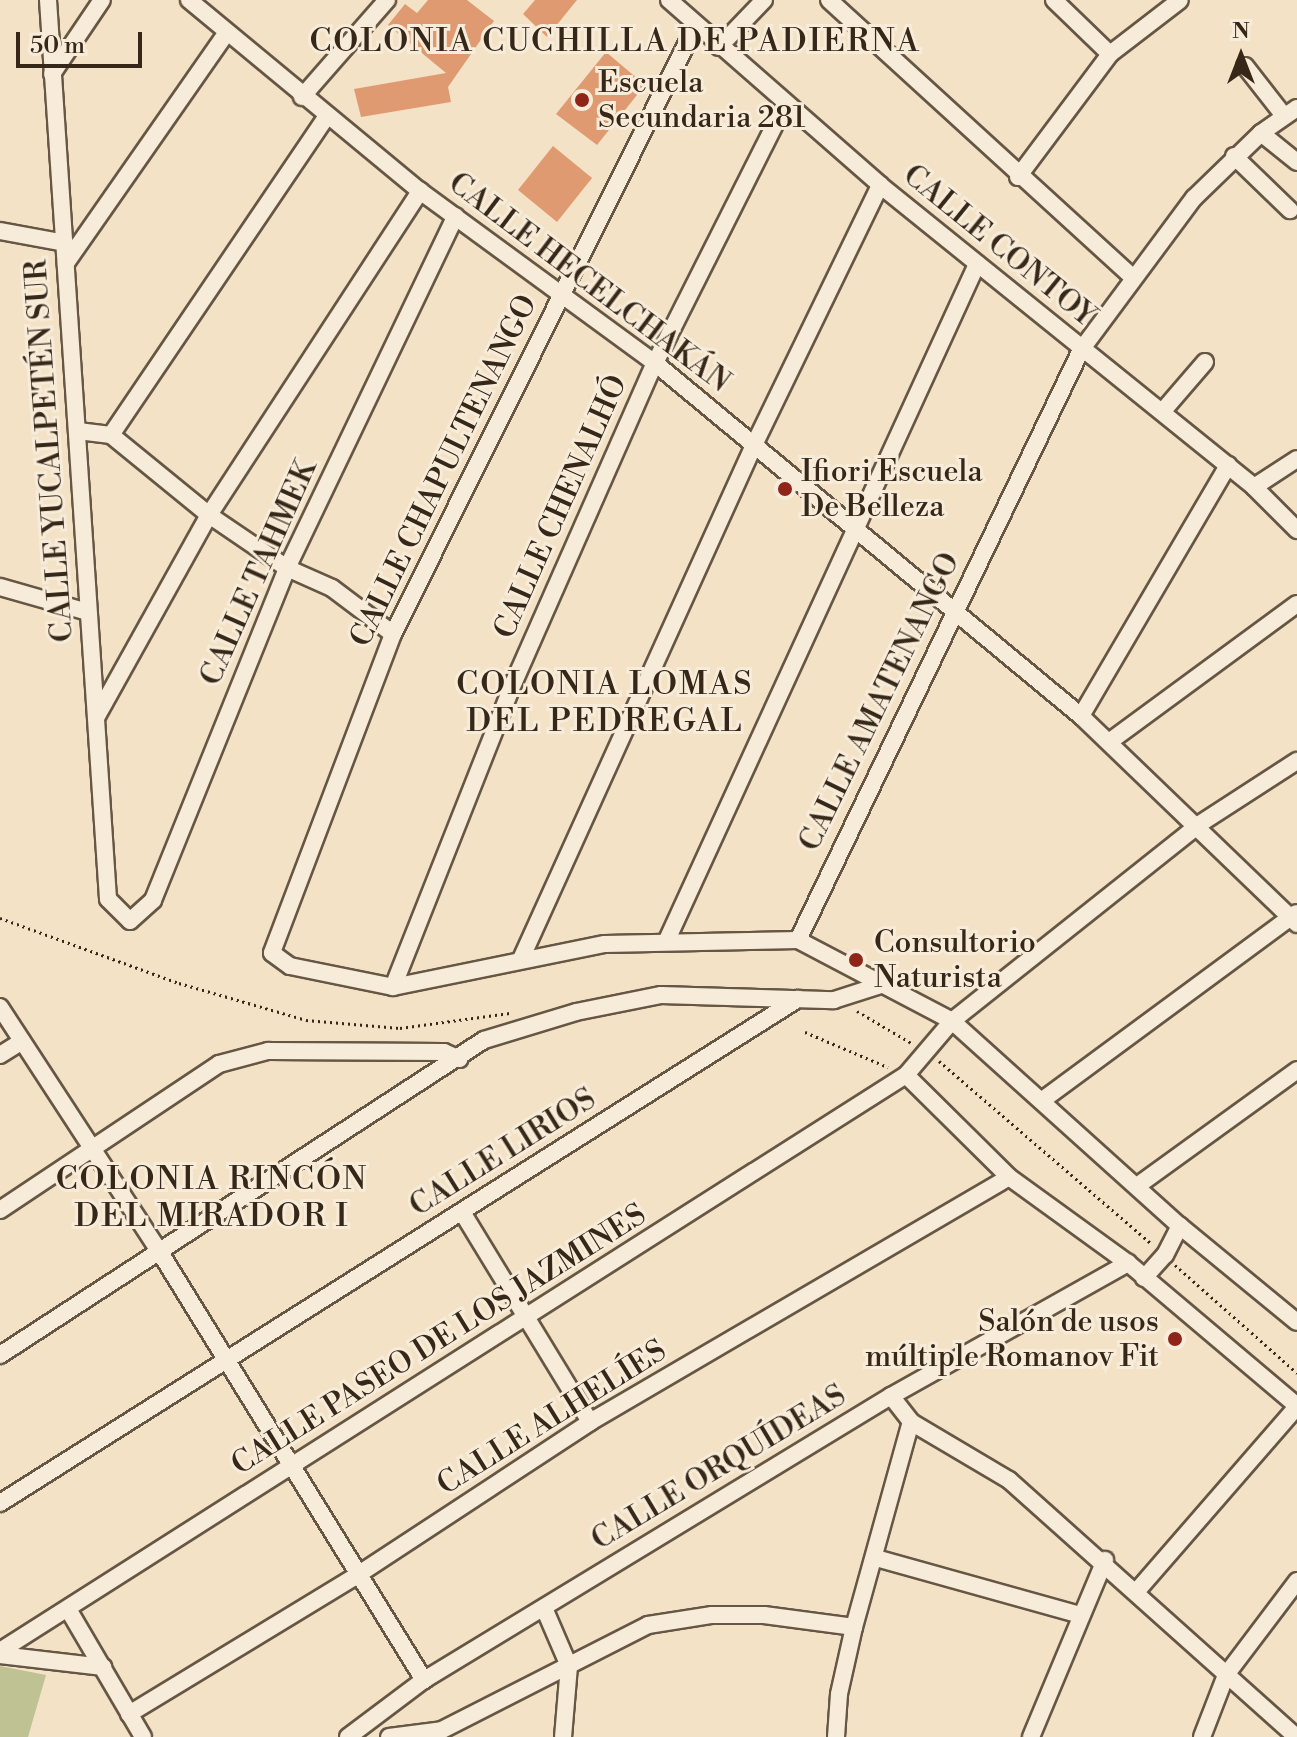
<!DOCTYPE html>
<meta charset="utf-8">
<style>
body{margin:0}
#map{position:relative;width:1297px;height:1737px;overflow:hidden;background:#f3e2c6;font-family:"Libre Bodoni",serif}
div>[style]{position:absolute}
[style*='--x']{left:calc(var(--x)*1px);top:calc(var(--y)*1px);width:calc(var(--w)*1px);rotate:calc(var(--a)*1deg)}
.green>*{inset:0;background:#bfc292}
.building>*{inset:0;background:#e09a71}
.path>*{height:3px;margin-top:-1.5px;transform-origin:0;background:repeating-linear-gradient(90deg,#372718 0 2px,transparent 0 6px)}
.roads{filter:drop-shadow(2px 0 #665644) drop-shadow(-2px 0 #665644) drop-shadow(0 2px #665644) drop-shadow(0 -2px #665644)}
.minor>*{height:16px;margin:-8px;padding:0 8px;transform-origin:8px;border-radius:8px;background:#f7ecda}
.dots>*{width:22px;height:22px;translate:-50% -50%;box-sizing:border-box;border:4px solid #f7ecda;border-radius:50%}
span{translate:-50% -50%;white-space:nowrap;text-align:center;line-height:1.15;-webkit-text-stroke:6px #f7ecda;paint-order:stroke}
.poi-label{font-size:30px;color:#372718}
.left{translate:0 -50%;text-align:left}
.right{translate:-100% -50%;text-align:right}
.street-label{font-size:30px;color:#372718}
.neighbourhood-label{font-size:32px;color:#372718;letter-spacing:2px}
.north{position:absolute;left:1201px;top:16px;width:80px;height:80px;-webkit-text-stroke:6px #f7ecda;paint-order:stroke;rotate:0deg;font-size:22px;font-weight:700;line-height:32px;text-align:center;color:#372718}
.north::after{content:'';display:block;margin:auto;width:28px;height:36px;background:#372718;clip-path:polygon(50% 0,100% 100%,50% 72%,0 100%)}
.scale{position:absolute;left:16px;top:32px;width:126px;height:36px;box-sizing:border-box;border:4px solid #372718;border-top:0;padding-left:10px;font-size:24px;line-height:28px;white-space:nowrap;color:#372718;-webkit-text-stroke:6px #f7ecda;paint-order:stroke}
</style>
<div id="map">
<div class="green">
<i style="clip-path:polygon(0 1666px,46px 1675px,28px 1737px,0 1737px)"></i>
</div>
<div class="building">
<i style="clip-path:polygon(428px 0,467px 0,494px 21px,448px 87px,451px 102px,361px 117px,354px 89px,446px 73px,388px 25px,405px 4px,417px 13px)"></i>
<i style="clip-path:polygon(535px 0,577px 0,547px 37px,523px 14px)"></i>
<i style="clip-path:polygon(606px 52px,645px 85px,597px 145px,556px 114px)"></i>
<i style="clip-path:polygon(553px 146px,592px 178px,557px 222px,518px 190px)"></i>
</div>
<div class="path">
<i style="--x:0;--y:918;--w:190;--a:20"></i>
<i style="--x:179;--y:983;--w:132;--a:16.2"></i>
<i style="--x:306;--y:1020;--w:94;--a:4.9"></i>
<i style="--x:400;--y:1028;--w:111;--a:-7.8"></i>
<i style="--x:857;--y:1011;--w:65;--a:30.5"></i>
<i style="--x:805;--y:1032;--w:90;--a:22.9"></i>
<i style="--x:939;--y:1061;--w:281;--a:40.7"></i>
<i style="--x:1175;--y:1265;--w:163;--a:41.5"></i>
</div>
<div class="roads">
<div class="minor">
<i style="--x:48;--y:0;--w:901;--a:86.18"></i>
<i style="--x:108;--y:899;--w:31;--a:45"></i>
<i style="--x:130;--y:921;--w:31;--a:-42"></i>
<i style="--x:153;--y:900;--w:358;--a:-68"></i>
<i style="--x:287;--y:568;--w:390;--a:-64.4"></i>
<i style="--x:189;--y:0;--w:300;--a:39.6"></i>
<i style="--x:420;--y:191;--w:291;--a:36.2"></i>
<i style="--x:655;--y:363;--w:553;--a:39.65"></i>
<i style="--x:1081;--y:716;--w:300;--a:43.9"></i>
<i style="--x:669;--y:0;--w:281;--a:41.2"></i>
<i style="--x:880;--y:185;--w:481;--a:38.9"></i>
<i style="--x:1254;--y:487;--w:61;--a:45"></i>
<i style="--x:829;--y:0;--w:411;--a:42.4"></i>
<i style="--x:1054;--y:0;--w:78;--a:44"></i>
<i style="--x:696;--y:25;--w:680;--a:116.45"></i>
<i style="--x:393;--y:634;--w:341;--a:110.8"></i>
<i style="--x:272;--y:953;--w:22;--a:36"></i>
<i style="--x:290;--y:966;--w:105;--a:11.5"></i>
<i style="--x:393;--y:987;--w:216;--a:-11.5"></i>
<i style="--x:605;--y:944;--w:193;--a:-1.2"></i>
<i style="--x:798;--y:940;--w:174;--a:27.7"></i>
<i style="--x:952;--y:1021;--w:307;--a:42"></i>
<i style="--x:1180;--y:1226;--w:151;--a:39.4"></i>
<i style="--x:719;--y:47;--w:65;--a:-46.2"></i>
<i style="--x:1245;--y:66;--w:63;--a:52"></i>
<i style="--x:52;--y:74;--w:89;--a:-56"></i>
<i style="--x:302;--y:97;--w:129;--a:-48.8"></i>
<i style="--x:1261;--y:133;--w:46;--a:38.9"></i>
<i style="--x:1234;--y:156;--w:78;--a:44"></i>
<i style="--x:1018;--y:177;--w:154;--a:-53.2"></i>
<i style="--x:1110;--y:54;--w:88;--a:-37.6"></i>
<i style="--x:0;--y:231;--w:66;--a:10.5"></i>
<i style="--x:66;--y:263;--w:279;--a:-55.1"></i>
<i style="--x:1162;--y:412;--w:66;--a:-49.3"></i>
<i style="--x:78;--y:431;--w:33;--a:7"></i>
<i style="--x:111;--y:435;--w:127;--a:39.2"></i>
<i style="--x:209;--y:515;--w:94;--a:34.2"></i>
<i style="--x:287;--y:568;--w:49;--a:24"></i>
<i style="--x:332;--y:588;--w:76;--a:37"></i>
<i style="--x:111;--y:435;--w:384;--a:-55.9"></i>
<i style="--x:1254;--y:487;--w:51;--a:-33.1"></i>
<i style="--x:0;--y:587;--w:91;--a:15.9"></i>
<i style="--x:97;--y:716;--w:230;--a:-60.9"></i>
<i style="--x:209;--y:515;--w:387;--a:-56.9"></i>
<i style="--x:1081;--y:716;--w:291;--a:-59.6"></i>
<i style="--x:1109;--y:742;--w:233;--a:-36.3"></i>
<i style="--x:667;--y:940;--w:744;--a:-65.36"></i>
<i style="--x:798;--y:940;--w:654;--a:-64.37"></i>
<i style="--x:1081;--y:350;--w:189;--a:-53.4"></i>
<i style="--x:1194;--y:198;--w:93;--a:-44.1"></i>
<i style="--x:1261;--y:133;--w:44;--a:-34.8"></i>
<i style="--x:521;--y:959;--w:564;--a:-65.61"></i>
<i style="--x:754;--y:445;--w:289;--a:-64.1"></i>
<i style="--x:393;--y:987;--w:328;--a:-68.4"></i>
<i style="--x:514;--y:682;--w:349;--a:-66.2"></i>
<i style="--x:655;--y:363;--w:290;--a:-63.3"></i>
<i style="--x:0;--y:1007;--w:295;--a:56.9"></i>
<i style="--x:161;--y:1254;--w:501;--a:58.31"></i>
<i style="--x:0;--y:1055;--w:26;--a:-32"></i>
<i style="--x:906;--y:1075;--w:145;--a:44.7"></i>
<i style="--x:1009;--y:1177;--w:147;--a:35.9"></i>
<i style="--x:1128;--y:1263;--w:221;--a:40.2"></i>
<i style="--x:1044;--y:1099;--w:313;--a:-36.4"></i>
<i style="--x:1137;--y:1186;--w:198;--a:-35.9"></i>
<i style="--x:0;--y:1210;--w:263;--a:-33.7"></i>
<i style="--x:219;--y:1064;--w:51;--a:-14.9"></i>
<i style="--x:268;--y:1051;--w:176;--a:0.3"></i>
<i style="--x:444;--y:1052;--w:17;--a:24"></i>
<i style="--x:462;--y:1212;--w:246;--a:58.6"></i>
<i style="--x:1144;--y:1278;--w:31;--a:-48"></i>
<i style="--x:1165;--y:1255;--w:33;--a:-63"></i>
<i style="--x:0;--y:1355;--w:577;--a:-33.06"></i>
<i style="--x:484;--y:1040;--w:96;--a:-16.9"></i>
<i style="--x:576;--y:1012;--w:87;--a:-11.3"></i>
<i style="--x:661;--y:995;--w:173;--a:1.7"></i>
<i style="--x:834;--y:1000;--w:52;--a:-17.7"></i>
<i style="--x:891;--y:1396;--w:33;--a:52"></i>
<i style="--x:911;--y:1422;--w:114;--a:30.6"></i>
<i style="--x:1009;--y:1480;--w:385;--a:41.8"></i>
<i style="--x:0;--y:1503;--w:944;--a:-32.28"></i>
<i style="--x:876;--y:1558;--w:212;--a:15.6"></i>
<i style="--x:1136;--y:1592;--w:245;--a:-49"></i>
<i style="--x:544;--y:1608;--w:63;--a:66.7"></i>
<i style="--x:569;--y:1666;--w:71;--a:94.8"></i>
<i style="--x:68;--y:1609;--w:148;--a:59.6"></i>
<i style="--x:0;--y:1651;--w:1074;--a:-32.45"></i>
<i style="--x:906;--y:1075;--w:71;--a:-49.6"></i>
<i style="--x:952;--y:1021;--w:315;--a:-38.5"></i>
<i style="--x:1198;--y:825;--w:118;--a:-32.9"></i>
<i style="--x:0;--y:1655;--w:104;--a:6.6"></i>
<i style="--x:129;--y:1714;--w:266;--a:-31.3"></i>
<i style="--x:356;--y:1576;--w:280;--a:-33.3"></i>
<i style="--x:590;--y:1422;--w:485;--a:-30.3"></i>
<i style="--x:348;--y:1737;--w:95;--a:-36.9"></i>
<i style="--x:424;--y:1680;--w:547;--a:-31.31"></i>
<i style="--x:891;--y:1396;--w:272;--a:-29.3"></i>
<i style="--x:389;--y:1737;--w:53;--a:-7.5"></i>
<i style="--x:442;--y:1730;--w:231;--a:-27"></i>
<i style="--x:648;--y:1625;--w:65;--a:-8.9"></i>
<i style="--x:712;--y:1615;--w:52;--a:0"></i>
<i style="--x:764;--y:1615;--w:91;--a:7.6"></i>
<i style="--x:836;--y:1737;--w:43;--a:-86"></i>
<i style="--x:839;--y:1694;--w:69;--a:-77.4"></i>
<i style="--x:854;--y:1627;--w:213;--a:-74.5"></i>
<i style="--x:1031;--y:1737;--w:192;--a:-67.3"></i>
<i style="--x:1202;--y:1737;--w:66;--a:-68.8"></i>
<i style="--x:1226;--y:1675;--w:118;--a:-52.9"></i>
</div>
</div>
<div class="dots">
<i style="left:582px;top:100px;background:#8f2418"></i>
<i style="left:785px;top:489px;background:#8f2418"></i>
<i style="left:856px;top:960px;background:#8f2418"></i>
<i style="left:1175px;top:1339px;background:#8f2418"></i>
</div>
<div class="poi-label">
<span class="left" style="left:598px;top:100px">Escuela<br>Secundaria 281</span>
<span class="left" style="left:801px;top:489px">Ifiori Escuela<br>De Belleza</span>
<span class="left" style="left:874px;top:960px">Consultorio<br>Naturista</span>
<span class="right" style="left:1159px;top:1339px">Salón de usos<br>múltiple Romanov Fit</span>
</div>
<div class="street-label">
<span style="left:999px;top:246px;rotate:39deg">CALLE CONTOY</span>
<span style="left:589px;top:283px;rotate:37deg">CALLE HECELCHAKÁN</span>
<span style="left:50px;top:451px;rotate:-94deg">CALLE YUCALPETÉN SUR</span>
<span style="left:444px;top:471px;rotate:-64deg">CALLE CHAPULTENANGO</span>
<span style="left:561px;top:507px;rotate:-66deg">CALLE CHENALHÓ</span>
<span style="left:259px;top:573px;rotate:-66deg">CALLE TAHMEK</span>
<span style="left:880px;top:702px;rotate:-64deg">CALLE AMATENANGO</span>
<span style="left:503px;top:1153px;rotate:-32deg">CALLE LIRIOS</span>
<span style="left:439px;top:1340px;rotate:-32deg">CALLE PASEO DE LOS JAZMINES</span>
<span style="left:552px;top:1418px;rotate:-32deg">CALLE ALHELÍES</span>
<span style="left:719px;top:1468px;rotate:-31deg">CALLE ORQUÍDEAS</span>
</div>
<div class="neighbourhood-label">
<span style="left:615px;top:41px">COLONIA CUCHILLA DE PADIERNA</span>
<span style="left:605px;top:703px">COLONIA LOMAS<br>DEL PEDREGAL</span>
<span style="left:212px;top:1198px">COLONIA RINCÓN<br>DEL MIRADOR I</span>
</div>
<div class="north">N</div>
<div class="scale">50 m</div>
</div>
